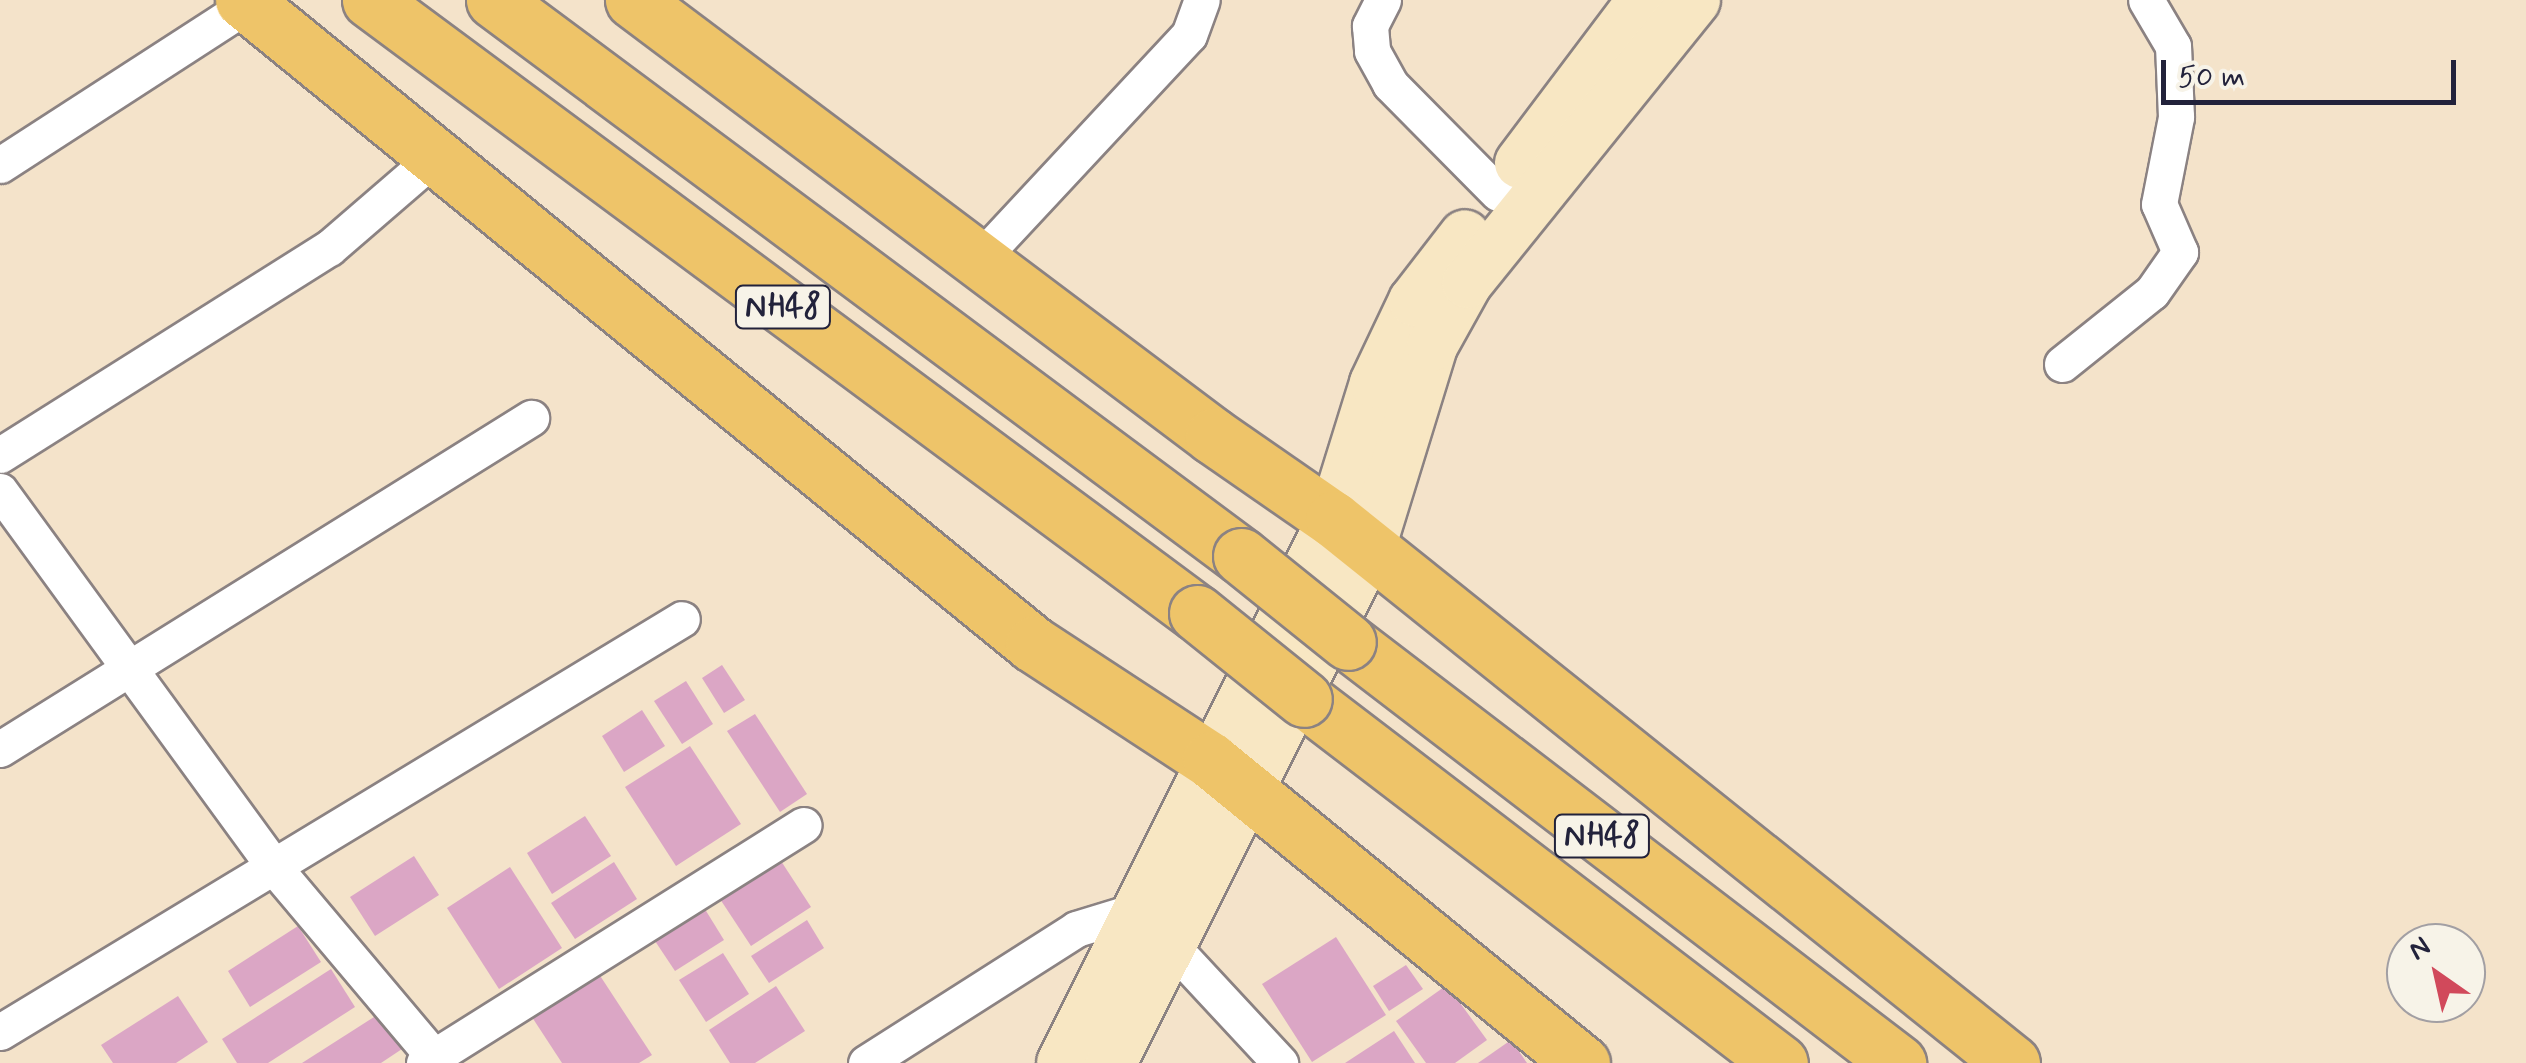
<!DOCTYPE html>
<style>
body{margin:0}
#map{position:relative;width:2526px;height:1063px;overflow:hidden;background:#f4e3ca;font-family:Mynerve,sans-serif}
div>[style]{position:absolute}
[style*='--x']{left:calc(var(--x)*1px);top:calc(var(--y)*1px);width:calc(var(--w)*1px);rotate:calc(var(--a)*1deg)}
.building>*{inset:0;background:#dba6c5}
.roads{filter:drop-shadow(2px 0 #8b8282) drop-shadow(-2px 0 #8b8282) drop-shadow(0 2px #8b8282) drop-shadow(0 -2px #8b8282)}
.street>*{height:35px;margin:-17.5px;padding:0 17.5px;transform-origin:17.5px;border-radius:17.5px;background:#fff}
.secondary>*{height:50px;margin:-25px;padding:0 25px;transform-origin:25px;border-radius:25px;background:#f8e7c3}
.highway>*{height:55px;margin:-27.5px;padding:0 27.5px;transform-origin:27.5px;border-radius:27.5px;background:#eec469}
.bridges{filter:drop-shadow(2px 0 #8b8282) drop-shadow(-2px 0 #8b8282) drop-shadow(0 2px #8b8282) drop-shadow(0 -2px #8b8282)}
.highway-bridge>*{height:55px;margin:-27.5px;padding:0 27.5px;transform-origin:27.5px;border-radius:27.5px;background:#eec469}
span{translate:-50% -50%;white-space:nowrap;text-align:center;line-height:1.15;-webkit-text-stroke:9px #f7f3e8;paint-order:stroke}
.shield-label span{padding:2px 8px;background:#f7f3e8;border:2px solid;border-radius:8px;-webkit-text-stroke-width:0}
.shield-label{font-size:32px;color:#22223b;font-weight:700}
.north{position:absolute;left:2386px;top:923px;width:100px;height:100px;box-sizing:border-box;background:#f7f3e8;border:2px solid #a29fa3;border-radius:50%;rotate:326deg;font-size:28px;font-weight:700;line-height:40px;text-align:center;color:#22223b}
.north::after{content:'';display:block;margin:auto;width:35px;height:45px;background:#d1495b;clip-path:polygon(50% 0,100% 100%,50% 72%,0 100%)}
.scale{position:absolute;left:2161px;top:60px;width:295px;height:45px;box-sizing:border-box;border:5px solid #22223b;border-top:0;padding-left:12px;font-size:30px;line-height:35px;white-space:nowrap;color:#22223b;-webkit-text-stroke:8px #f7f3e8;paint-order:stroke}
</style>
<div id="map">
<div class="building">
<i style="clip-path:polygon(722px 665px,745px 700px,724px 713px,702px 678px)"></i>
<i style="clip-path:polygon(686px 681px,713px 724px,682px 744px,654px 701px)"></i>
<i style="clip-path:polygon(642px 710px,665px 746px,624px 772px,602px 736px)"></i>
<i style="clip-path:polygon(755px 714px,807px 794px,780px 812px,727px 731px)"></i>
<i style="clip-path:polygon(690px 746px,741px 824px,676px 866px,625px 787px)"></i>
<i style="clip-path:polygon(585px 816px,611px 856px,552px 894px,527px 853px)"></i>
<i style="clip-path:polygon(414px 856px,439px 895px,375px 936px,350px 897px)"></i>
<i style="clip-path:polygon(781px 861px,811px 907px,751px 946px,720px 899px)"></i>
<i style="clip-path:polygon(614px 862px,637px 899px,575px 939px,551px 903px)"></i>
<i style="clip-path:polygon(510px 867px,562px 948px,499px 989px,447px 908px)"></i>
<i style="clip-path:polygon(703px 906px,724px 940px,675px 971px,653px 938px)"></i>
<i style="clip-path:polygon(807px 920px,824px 948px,769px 983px,751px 956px)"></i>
<i style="clip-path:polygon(298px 926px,321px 962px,250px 1007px,228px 971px)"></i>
<i style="clip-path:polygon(1336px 937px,1386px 1015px,1312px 1062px,1262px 984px)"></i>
<i style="clip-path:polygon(723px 953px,749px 994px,706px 1022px,679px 980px)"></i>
<i style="clip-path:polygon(1406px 965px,1423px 989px,1389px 1011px,1373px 986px)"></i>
<i style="clip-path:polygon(595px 968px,652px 1055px,639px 1063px,562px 1063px,528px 1011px)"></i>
<i style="clip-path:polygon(331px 969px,355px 1007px,268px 1063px,237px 1063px,222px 1039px)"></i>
<i style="clip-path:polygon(1447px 985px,1487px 1040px,1455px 1063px,1426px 1063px,1396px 1021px)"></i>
<i style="clip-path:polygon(776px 986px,805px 1031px,755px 1063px,730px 1063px,709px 1030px)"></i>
<i style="clip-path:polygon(178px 996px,208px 1042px,176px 1063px,113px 1063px,101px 1045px)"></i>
<i style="clip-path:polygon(385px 1010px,408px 1045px,381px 1063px,302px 1063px)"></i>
<i style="clip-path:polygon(1394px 1031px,1415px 1063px,1345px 1063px)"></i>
<i style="clip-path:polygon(1511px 1040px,1527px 1063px,1478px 1063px)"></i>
</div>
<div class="roads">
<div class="street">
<i style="--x:1383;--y:0;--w:29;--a:117"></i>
<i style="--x:1370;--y:26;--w:25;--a:85"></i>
<i style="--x:1372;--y:51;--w:38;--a:61"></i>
<i style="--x:1390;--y:84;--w:153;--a:45.3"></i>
<i style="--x:0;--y:165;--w:297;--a:-32.9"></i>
<i style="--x:978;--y:261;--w:309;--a:-47"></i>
<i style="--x:1189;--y:35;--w:37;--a:-70"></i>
<i style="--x:2062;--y:364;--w:115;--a:-38.7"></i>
<i style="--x:2152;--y:292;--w:49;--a:-55"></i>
<i style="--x:2180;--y:252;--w:52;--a:-113.6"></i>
<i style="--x:2159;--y:204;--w:89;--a:-78.9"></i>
<i style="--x:2176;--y:117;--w:71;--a:-92.4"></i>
<i style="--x:2173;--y:46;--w:53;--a:-120.4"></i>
<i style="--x:0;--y:455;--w:389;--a:-32.2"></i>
<i style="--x:329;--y:248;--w:136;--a:-40.8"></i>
<i style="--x:0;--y:491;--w:464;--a:53.9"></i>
<i style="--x:273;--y:866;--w:258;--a:49.9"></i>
<i style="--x:0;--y:749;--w:626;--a:-31.94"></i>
<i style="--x:0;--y:1032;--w:797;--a:-31.2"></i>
<i style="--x:424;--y:1063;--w:448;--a:-32.1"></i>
<i style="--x:866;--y:1063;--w:249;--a:-32.5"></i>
<i style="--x:1076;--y:929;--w:65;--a:-17"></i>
<i style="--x:1138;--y:910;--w:209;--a:47.1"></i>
</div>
<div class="secondary">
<i style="--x:1520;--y:163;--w:204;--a:-53"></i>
<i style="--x:1062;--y:1063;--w:608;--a:-63.52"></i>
<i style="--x:1333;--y:519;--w:142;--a:-72.8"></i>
<i style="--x:1375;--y:383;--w:91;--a:-64.6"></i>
<i style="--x:1414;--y:301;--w:83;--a:-52.3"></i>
<i style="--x:1111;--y:1063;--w:576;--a:-63.3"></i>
<i style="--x:1370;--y:548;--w:211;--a:-72.9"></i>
<i style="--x:1432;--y:346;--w:72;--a:-60.9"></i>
<i style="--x:1467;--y:283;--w:363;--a:-51.1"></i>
</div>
<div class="highway">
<i style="--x:243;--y:0;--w:1019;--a:39.19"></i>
<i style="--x:1033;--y:644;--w:212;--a:33.2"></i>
<i style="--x:1210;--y:760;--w:480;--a:39.2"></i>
<i style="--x:370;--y:0;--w:1029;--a:36.55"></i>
<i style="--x:494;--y:0;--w:931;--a:36.66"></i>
<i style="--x:633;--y:0;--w:726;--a:36.93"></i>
<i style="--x:1213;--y:436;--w:146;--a:34.7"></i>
<i style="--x:1333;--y:519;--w:870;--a:38.7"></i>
<i style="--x:1348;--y:642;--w:693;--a:37.43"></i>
<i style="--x:1304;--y:699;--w:599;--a:37.41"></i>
</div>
</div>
<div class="bridges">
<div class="highway-bridge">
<i style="--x:1241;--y:556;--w:137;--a:38.8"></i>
<i style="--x:1197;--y:613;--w:137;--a:38.8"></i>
</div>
</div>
<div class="shield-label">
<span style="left:783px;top:307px">NH48</span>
<span style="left:1602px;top:836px">NH48</span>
</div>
<div class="north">N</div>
<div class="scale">50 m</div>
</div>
